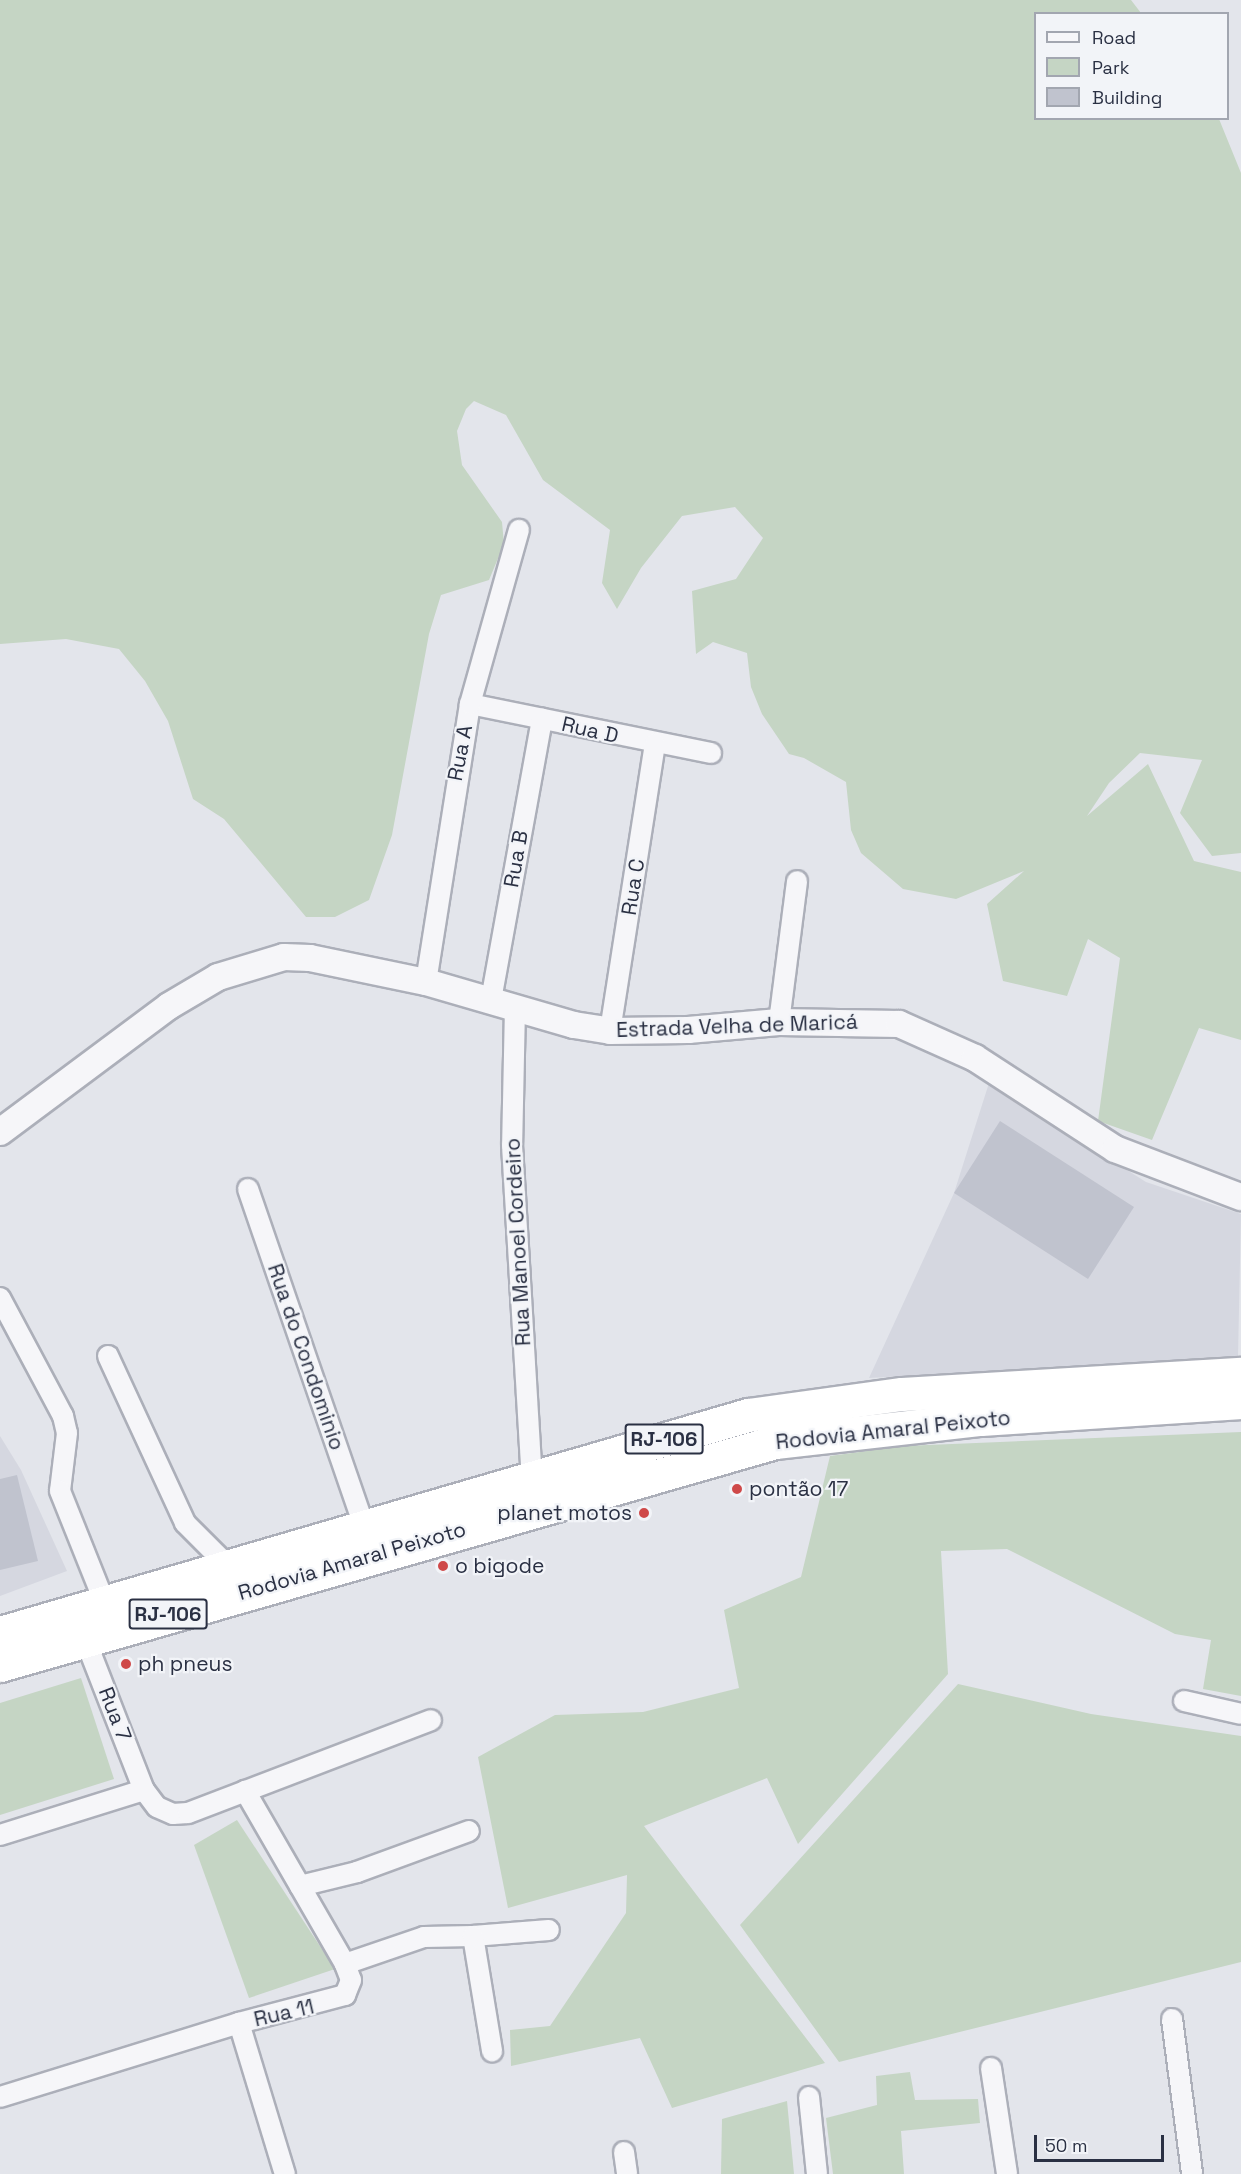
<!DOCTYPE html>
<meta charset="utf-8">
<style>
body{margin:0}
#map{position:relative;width:1241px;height:2174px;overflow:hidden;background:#e3e5eb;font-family:"Space Grotesk",sans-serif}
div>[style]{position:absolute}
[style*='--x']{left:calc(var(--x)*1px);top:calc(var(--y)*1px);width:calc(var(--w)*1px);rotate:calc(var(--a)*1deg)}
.built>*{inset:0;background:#d5d7e0}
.green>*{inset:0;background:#c5d5c4}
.building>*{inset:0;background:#c0c3ce}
.roads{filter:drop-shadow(2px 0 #acafb9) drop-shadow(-2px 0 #acafb9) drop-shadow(0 2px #acafb9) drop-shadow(0 -2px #acafb9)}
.minor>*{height:20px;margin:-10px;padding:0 10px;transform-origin:10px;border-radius:10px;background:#f6f6f9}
.tertiary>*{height:26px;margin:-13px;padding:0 13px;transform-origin:13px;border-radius:13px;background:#f6f6f9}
.trunk>*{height:33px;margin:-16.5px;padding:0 16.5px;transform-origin:16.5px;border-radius:16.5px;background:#fff}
.dots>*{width:16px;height:16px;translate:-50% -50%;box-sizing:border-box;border:3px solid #f2f4f8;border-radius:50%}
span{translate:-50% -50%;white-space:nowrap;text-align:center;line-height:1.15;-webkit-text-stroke:4.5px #f2f4f8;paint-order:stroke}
.shield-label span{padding:2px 4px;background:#f2f4f8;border:2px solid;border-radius:4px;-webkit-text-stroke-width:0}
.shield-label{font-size:20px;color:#2a3043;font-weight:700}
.street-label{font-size:21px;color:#2a3043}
.poi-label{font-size:21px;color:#2a3043}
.left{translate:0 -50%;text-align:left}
.right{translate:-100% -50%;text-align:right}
.legend{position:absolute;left:1034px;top:12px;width:195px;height:108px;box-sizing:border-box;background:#f2f4f8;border:2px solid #a2a6b0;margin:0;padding:8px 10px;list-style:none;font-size:18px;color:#2a3043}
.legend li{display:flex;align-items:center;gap:12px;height:30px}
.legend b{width:30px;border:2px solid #a2a6b0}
.scale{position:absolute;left:1034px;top:2135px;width:130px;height:27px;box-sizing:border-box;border:3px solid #2a3043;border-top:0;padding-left:8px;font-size:18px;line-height:21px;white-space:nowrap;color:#2a3043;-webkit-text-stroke:4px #f2f4f8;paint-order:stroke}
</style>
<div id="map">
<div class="built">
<i style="clip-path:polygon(989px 1083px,1146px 1182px,1241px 1214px,1238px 1357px,869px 1378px,954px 1193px)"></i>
<i style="clip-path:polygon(0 1436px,21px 1470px,67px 1571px,0 1596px)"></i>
</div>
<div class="green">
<i style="clip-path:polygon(0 0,1131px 0,1141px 13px,1036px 14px,1036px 118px,1219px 119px,1241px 173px,1241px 853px,1212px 856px,1180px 813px,1202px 760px,1140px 753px,1109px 783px,1087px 816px,1148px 764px,1194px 861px,1241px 872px,1241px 1040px,1199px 1028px,1152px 1140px,1098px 1121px,1120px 958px,1088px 939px,1067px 996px,1003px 981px,987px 904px,1024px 871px,956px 899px,903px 889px,861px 853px,851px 830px,846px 782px,804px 758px,789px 754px,762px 714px,751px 687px,747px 653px,713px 642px,696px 654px,692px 591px,736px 579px,763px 538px,735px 507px,682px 516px,641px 568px,617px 609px,602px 583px,610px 530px,543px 480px,506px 415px,474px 401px,466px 409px,457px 431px,462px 465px,502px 522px,504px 544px,489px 580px,441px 595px,429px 634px,392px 835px,369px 900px,335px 917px,306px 917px,224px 819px,193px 799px,168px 721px,145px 681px,119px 649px,66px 639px,0 644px)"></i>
<i style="clip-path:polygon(1241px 1432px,1241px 1696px,1203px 1689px,1211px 1640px,1175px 1634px,1007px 1549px,941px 1551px,948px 1674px,798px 1844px,767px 1778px,644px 1826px,825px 2063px,672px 2108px,640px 2038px,511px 2066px,510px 2030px,550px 2026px,626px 1913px,627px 1875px,508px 1908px,478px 1757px,555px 1715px,643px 1712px,739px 1688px,724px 1610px,801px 1577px,830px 1456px,904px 1446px)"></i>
<i style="clip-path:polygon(81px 1678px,114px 1779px,0 1815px,0 1703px)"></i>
<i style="clip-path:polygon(958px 1684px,1091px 1714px,1241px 1736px,1241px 1962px,839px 2062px,740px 1925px)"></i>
<i style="clip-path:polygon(237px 1820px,335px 1969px,249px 1998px,194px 1845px)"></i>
<i style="clip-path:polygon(910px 2072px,915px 2100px,978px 2099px,980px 2123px,901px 2131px,904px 2174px,833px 2174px,826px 2118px,877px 2105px,876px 2076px)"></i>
<i style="clip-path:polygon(787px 2101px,794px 2174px,721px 2174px,722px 2119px)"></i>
</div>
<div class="building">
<i style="clip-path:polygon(1000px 1121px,1134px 1207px,1088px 1279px,954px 1193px)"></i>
<i style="clip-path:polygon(17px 1475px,38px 1561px,0 1570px,0 1479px)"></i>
</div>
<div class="roads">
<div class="minor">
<i style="--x:470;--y:704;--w:246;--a:11.5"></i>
<i style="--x:426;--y:982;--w:281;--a:-81"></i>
<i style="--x:470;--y:704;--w:181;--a:-74.3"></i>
<i style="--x:491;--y:1000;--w:286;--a:-79.7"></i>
<i style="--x:515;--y:1007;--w:138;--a:91.2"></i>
<i style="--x:512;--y:1145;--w:333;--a:86.6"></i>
<i style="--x:779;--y:1022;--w:142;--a:-82.7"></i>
<i style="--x:610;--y:1031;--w:291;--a:-81.1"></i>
<i style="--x:248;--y:1189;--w:356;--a:71"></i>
<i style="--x:0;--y:1298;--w:134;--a:61.9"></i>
<i style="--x:63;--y:1416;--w:17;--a:77"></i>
<i style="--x:67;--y:1433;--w:58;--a:96.9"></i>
<i style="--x:60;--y:1491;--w:118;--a:68.2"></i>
<i style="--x:108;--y:1356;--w:184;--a:65.2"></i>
<i style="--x:185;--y:1523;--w:61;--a:45"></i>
<i style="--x:85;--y:1639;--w:162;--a:68.7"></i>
<i style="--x:144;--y:1790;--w:21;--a:53"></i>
<i style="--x:157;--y:1807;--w:17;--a:24"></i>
<i style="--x:173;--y:1814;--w:15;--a:-4"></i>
<i style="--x:188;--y:1813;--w:260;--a:-20.9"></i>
<i style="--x:1184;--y:1701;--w:58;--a:12.8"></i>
<i style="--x:0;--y:1835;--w:151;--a:-17.4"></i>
<i style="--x:300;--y:1886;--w:59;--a:-13.8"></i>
<i style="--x:357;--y:1872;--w:119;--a:-20.1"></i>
<i style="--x:473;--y:1936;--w:76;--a:-4.5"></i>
<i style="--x:345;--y:1964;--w:83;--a:-18.9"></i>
<i style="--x:424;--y:1937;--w:49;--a:-1.2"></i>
<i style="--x:473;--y:1936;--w:117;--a:80.6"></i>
<i style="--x:1172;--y:2019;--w:156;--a:82.6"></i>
<i style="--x:239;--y:2023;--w:158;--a:73.1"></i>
<i style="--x:991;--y:2068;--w:107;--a:81.4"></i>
<i style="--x:0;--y:2097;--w:250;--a:-17.2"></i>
<i style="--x:239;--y:2023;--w:110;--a:-14.8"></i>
<i style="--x:345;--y:1995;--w:16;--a:-68"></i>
<i style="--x:351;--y:1980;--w:17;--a:-111"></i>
<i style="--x:345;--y:1964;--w:200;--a:-120"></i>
<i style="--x:809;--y:2097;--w:77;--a:84.1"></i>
<i style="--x:624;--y:2152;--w:22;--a:82"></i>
</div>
<div class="tertiary">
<i style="--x:0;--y:1132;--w:211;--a:-36.7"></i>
<i style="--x:169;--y:1006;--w:57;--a:-30.6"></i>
<i style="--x:218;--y:977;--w:69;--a:-16.9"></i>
<i style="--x:284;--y:957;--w:26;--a:2"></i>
<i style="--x:310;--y:958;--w:118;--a:11.7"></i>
<i style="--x:426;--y:982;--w:154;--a:16.2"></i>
<i style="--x:574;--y:1025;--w:36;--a:9"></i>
<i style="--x:610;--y:1031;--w:78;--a:-0.7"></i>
<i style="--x:688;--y:1030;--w:91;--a:-5"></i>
<i style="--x:779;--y:1022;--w:120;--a:1"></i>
<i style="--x:899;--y:1024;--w:83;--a:24.1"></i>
<i style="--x:975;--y:1058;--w:167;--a:33"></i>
<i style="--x:1115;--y:1149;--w:135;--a:20.9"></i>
</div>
<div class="trunk">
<i style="--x:0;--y:1633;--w:779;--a:-16.25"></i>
<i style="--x:748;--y:1415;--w:155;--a:-7.8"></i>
<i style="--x:902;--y:1394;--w:340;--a:-3.4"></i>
<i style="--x:0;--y:1665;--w:806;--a:-16.05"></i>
<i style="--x:775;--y:1442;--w:207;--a:-6.4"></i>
<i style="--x:981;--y:1419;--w:261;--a:-3.7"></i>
</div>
</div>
<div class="dots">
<i style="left:737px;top:1489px;background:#cf4949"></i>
<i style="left:644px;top:1513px;background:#cf4949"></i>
<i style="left:443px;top:1566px;background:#cf4949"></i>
<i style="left:126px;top:1664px;background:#cf4949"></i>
</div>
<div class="shield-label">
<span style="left:664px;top:1439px">RJ-106</span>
<span style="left:168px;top:1614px">RJ-106</span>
</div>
<div class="street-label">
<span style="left:590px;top:730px;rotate:13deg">Rua D</span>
<span style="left:460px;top:753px;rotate:-79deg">Rua A</span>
<span style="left:516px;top:859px;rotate:-80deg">Rua B</span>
<span style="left:633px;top:887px;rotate:-81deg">Rua C</span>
<span style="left:737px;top:1026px;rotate:-2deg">Estrada Velha de Maricá</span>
<span style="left:518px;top:1242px;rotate:-93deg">Rua Manoel Cordeiro</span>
<span style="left:306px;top:1357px;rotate:71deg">Rua do Condominio</span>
<span style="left:893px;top:1430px;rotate:-6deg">Rodovia Amaral Peixoto</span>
<span style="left:352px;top:1561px;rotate:-16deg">Rodovia Amaral Peixoto</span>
<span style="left:115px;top:1714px;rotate:69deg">Rua 7</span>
<span style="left:284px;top:2013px;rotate:-13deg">Rua 11</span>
</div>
<div class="poi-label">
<span class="left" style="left:749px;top:1489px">pontão 17</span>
<span class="right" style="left:632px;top:1513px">planet motos</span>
<span class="left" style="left:455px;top:1566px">o bigode</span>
<span class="left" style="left:138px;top:1664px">ph pneus</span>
</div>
<ul class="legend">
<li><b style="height:8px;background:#f6f6f9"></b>Road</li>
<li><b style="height:16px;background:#c5d5c4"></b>Park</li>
<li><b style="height:16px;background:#c0c3ce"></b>Building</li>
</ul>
<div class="scale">50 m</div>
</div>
